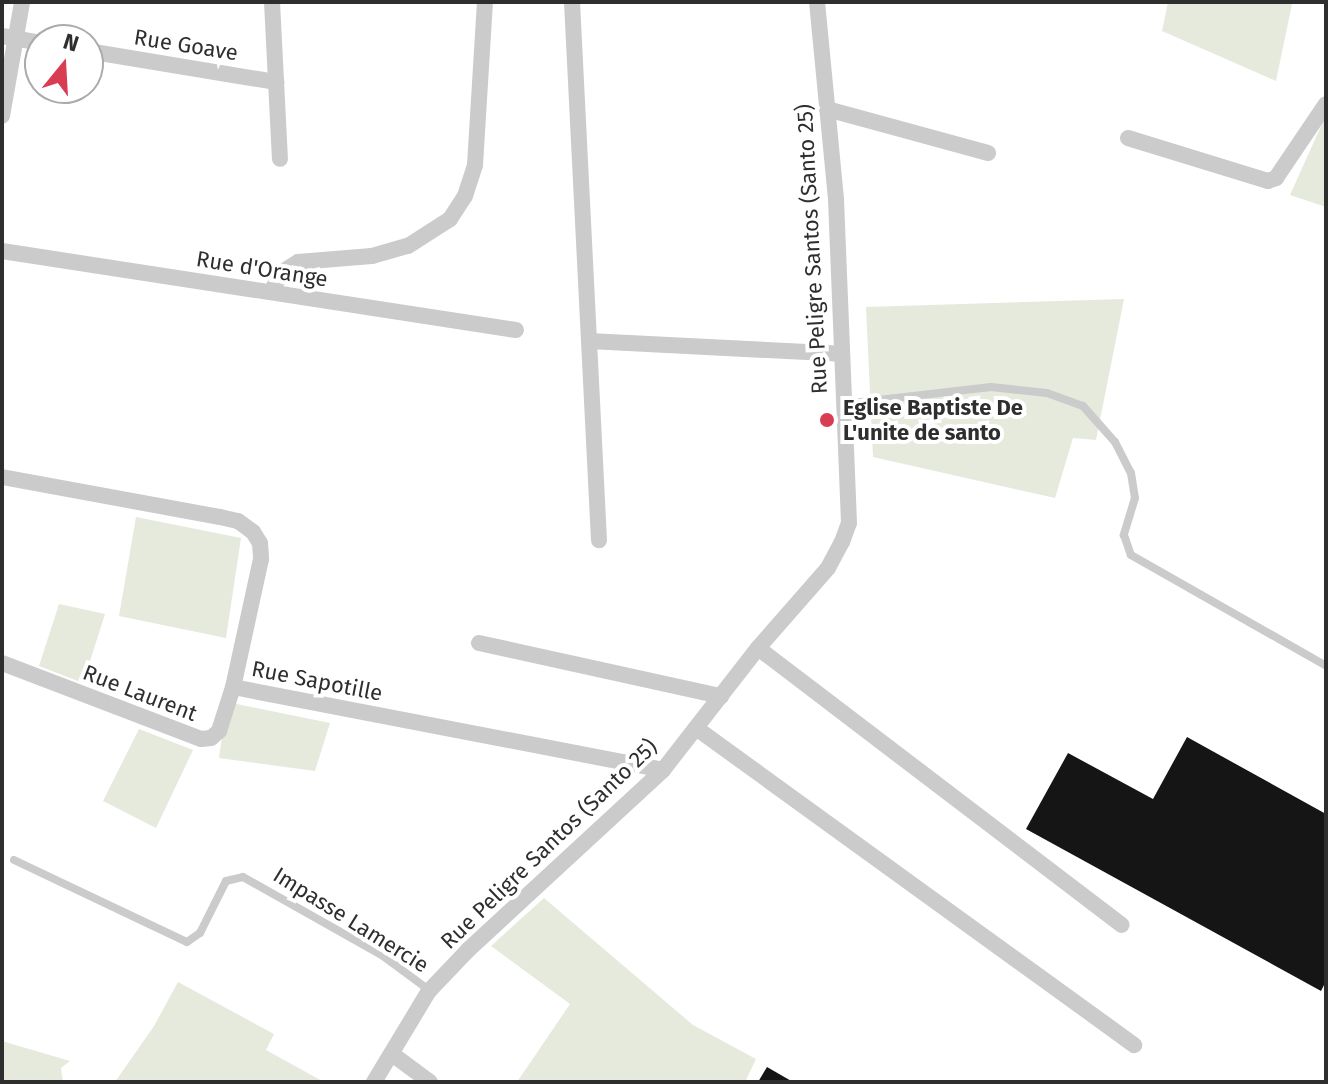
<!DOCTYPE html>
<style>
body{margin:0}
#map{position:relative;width:1328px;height:1084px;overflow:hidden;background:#fff;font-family:"Fira Sans",sans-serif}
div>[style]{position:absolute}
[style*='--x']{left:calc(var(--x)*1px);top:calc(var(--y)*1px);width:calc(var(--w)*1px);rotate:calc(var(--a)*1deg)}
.green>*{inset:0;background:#e5eadd}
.building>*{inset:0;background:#151515}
.lane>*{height:8px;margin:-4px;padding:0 4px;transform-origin:4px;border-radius:4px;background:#cbcbcb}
.street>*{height:16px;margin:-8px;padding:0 8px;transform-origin:8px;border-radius:8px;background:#cbcbcb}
.dots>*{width:22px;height:22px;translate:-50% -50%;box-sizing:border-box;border:4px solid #fff;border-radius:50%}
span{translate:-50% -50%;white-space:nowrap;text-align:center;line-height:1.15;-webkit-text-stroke:8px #fff;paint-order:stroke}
.street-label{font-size:22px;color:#2e2e2e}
.poi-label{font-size:22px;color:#2e2e2e;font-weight:700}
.left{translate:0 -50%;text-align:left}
.frame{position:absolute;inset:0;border:4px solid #2e2e2e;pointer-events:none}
.north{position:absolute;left:24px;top:24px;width:80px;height:80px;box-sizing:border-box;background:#fff;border:2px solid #ababab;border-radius:50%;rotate:18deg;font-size:22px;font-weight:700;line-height:32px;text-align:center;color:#2e2e2e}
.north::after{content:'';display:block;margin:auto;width:28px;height:36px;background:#d83d51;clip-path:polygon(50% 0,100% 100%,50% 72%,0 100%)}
</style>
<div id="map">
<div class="green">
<i style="clip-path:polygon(1168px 2px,1292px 4px,1276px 81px,1162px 31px)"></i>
<i style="clip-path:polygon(1326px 115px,1326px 207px,1290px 195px)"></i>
<i style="clip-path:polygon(1124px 299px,1096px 440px,1073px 438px,1055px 498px,873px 457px,866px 307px)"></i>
<i style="clip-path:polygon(136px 517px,241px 538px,226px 638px,119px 616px)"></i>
<i style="clip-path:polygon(59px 604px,105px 614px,83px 683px,39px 666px)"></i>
<i style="clip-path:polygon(227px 702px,330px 723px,315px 771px,219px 758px)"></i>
<i style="clip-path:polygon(139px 729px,193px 750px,156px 828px,103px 801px)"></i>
<i style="clip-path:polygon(544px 898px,693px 1025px,756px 1059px,745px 1082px,517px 1082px,570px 1004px,491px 946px)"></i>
<i style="clip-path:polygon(178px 982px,274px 1034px,266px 1050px,324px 1082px,115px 1082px,154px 1026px)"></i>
<i style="clip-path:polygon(2px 1041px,70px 1061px,61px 1068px,63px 1082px,2px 1082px)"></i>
</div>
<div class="building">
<i style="clip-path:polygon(1187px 737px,1326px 814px,1326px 981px,1321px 991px,1026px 829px,1068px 753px,1153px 799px)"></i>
<i style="clip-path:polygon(767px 1067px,793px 1082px,758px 1082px)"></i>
</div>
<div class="lane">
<i style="--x:844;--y:404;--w:148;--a:-6.6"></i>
<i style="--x:991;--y:387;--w:56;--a:6.1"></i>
<i style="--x:1047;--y:393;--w:38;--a:20"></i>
<i style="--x:1083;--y:406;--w:48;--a:48.4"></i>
<i style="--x:1115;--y:442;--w:35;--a:63"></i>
<i style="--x:1131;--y:473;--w:25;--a:81"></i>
<i style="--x:1135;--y:498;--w:39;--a:107"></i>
<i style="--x:1124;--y:535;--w:21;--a:71"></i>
<i style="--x:1131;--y:555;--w:224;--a:29.6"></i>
<i style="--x:14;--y:860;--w:191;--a:25.4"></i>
<i style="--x:187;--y:942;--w:16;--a:-35"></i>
<i style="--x:200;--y:933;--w:58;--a:-63.4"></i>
<i style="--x:226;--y:881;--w:17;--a:-13"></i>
<i style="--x:243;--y:877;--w:161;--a:29.4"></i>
<i style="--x:383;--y:956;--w:57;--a:36.5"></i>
</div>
<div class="street">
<i style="--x:272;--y:2;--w:157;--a:87.1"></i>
<i style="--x:572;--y:2;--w:539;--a:87.13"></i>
<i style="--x:2;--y:36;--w:39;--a:10"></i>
<i style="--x:88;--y:51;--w:191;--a:9.4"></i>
<i style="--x:827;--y:109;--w:167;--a:15.3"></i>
<i style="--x:2;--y:116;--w:116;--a:-80"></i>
<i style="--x:1128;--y:138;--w:146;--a:17.1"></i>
<i style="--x:1268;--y:181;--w:9;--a:-21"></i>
<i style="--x:1276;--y:178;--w:89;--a:-56"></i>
<i style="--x:2;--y:251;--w:520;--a:8.74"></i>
<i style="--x:271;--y:292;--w:23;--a:-61"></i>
<i style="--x:282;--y:272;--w:19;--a:-32"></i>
<i style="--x:298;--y:262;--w:74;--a:-4.6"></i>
<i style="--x:372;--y:256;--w:37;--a:-16"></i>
<i style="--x:408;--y:246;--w:50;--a:-32.7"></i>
<i style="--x:450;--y:219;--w:27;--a:-57"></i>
<i style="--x:465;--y:196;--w:33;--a:-72"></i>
<i style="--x:475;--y:165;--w:163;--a:-86.5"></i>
<i style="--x:589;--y:341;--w:253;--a:2.9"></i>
<i style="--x:2;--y:477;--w:222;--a:10.4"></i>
<i style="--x:220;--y:517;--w:18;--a:13"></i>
<i style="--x:238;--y:521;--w:19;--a:36"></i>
<i style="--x:253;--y:532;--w:13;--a:58"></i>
<i style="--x:260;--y:543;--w:16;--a:86"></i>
<i style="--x:261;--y:559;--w:131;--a:102.3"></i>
<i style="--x:233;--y:687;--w:438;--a:10.9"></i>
<i style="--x:479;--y:643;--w:248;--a:12.4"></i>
<i style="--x:758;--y:648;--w:457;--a:37.3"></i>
<i style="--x:2;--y:663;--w:213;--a:20.9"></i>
<i style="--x:201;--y:739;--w:10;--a:-6"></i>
<i style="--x:211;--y:738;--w:11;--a:-41"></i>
<i style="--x:219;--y:731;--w:46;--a:-72.3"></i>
<i style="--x:696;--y:728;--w:541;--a:35.89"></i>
<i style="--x:392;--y:1054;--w:47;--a:36.4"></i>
<i style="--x:374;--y:1082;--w:106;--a:-58.9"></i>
<i style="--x:429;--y:991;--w:57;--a:-46.4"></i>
<i style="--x:468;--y:950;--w:265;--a:-42.7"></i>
<i style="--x:663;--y:770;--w:155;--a:-52.1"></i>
<i style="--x:758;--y:648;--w:106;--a:-48.8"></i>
<i style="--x:828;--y:568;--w:30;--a:-62"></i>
<i style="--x:842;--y:542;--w:20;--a:-70"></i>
<i style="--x:849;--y:523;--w:324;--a:-92.3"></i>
<i style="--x:836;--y:199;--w:198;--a:-95.5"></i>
</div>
<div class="dots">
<i style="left:827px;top:420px;background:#d83d51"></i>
</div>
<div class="street-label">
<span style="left:186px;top:45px;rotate:9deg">Rue Goave</span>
<span style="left:812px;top:249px;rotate:-93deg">Rue Peligre Santos (Santo 25)</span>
<span style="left:262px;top:269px;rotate:9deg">Rue d'Orange</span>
<span style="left:317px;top:681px;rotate:11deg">Rue Sapotille</span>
<span style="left:140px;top:693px;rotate:21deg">Rue Laurent</span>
<span style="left:549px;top:844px;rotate:-44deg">Rue Peligre Santos (Santo 25)</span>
<span style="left:351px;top:920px;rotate:32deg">Impasse Lamercie</span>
</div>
<div class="poi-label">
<span class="left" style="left:843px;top:420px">Eglise Baptiste De<br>L'unite de santo</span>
</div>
<div class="frame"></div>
<div class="north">N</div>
</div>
